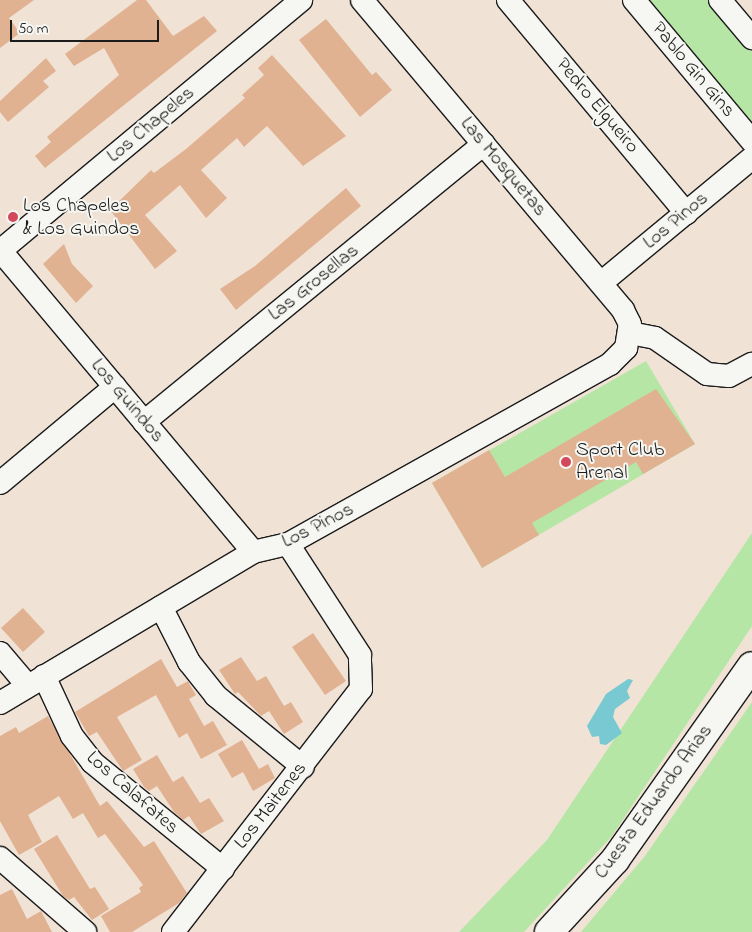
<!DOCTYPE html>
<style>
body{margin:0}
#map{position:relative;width:752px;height:932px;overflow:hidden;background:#f0e2d5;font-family:"Indie Flower",sans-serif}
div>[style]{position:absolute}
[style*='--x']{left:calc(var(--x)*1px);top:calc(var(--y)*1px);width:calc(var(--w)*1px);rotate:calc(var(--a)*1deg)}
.green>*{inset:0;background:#b5e6a5}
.water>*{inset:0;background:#78c9d1}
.building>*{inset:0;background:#e1b292}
.roads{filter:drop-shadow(1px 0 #1c1c1c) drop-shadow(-1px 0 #1c1c1c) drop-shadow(0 1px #1c1c1c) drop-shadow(0 -1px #1c1c1c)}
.street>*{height:22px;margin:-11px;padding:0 11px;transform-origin:11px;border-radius:11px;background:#f6f6f2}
.secondary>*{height:28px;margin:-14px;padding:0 14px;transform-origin:14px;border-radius:14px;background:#f6f6f2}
.dots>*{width:14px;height:14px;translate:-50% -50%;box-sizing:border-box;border:2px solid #f6f6f2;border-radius:50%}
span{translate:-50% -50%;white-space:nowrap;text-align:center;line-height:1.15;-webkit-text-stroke:4px #f6f6f2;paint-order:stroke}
.street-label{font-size:20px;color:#1c1c1c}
.poi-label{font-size:20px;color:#1c1c1c}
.left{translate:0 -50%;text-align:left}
.scale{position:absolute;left:10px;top:20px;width:149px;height:22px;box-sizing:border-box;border:2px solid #1c1c1c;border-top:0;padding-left:6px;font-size:15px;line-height:18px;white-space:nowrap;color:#1c1c1c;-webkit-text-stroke:4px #f6f6f2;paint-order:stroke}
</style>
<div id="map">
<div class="green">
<i style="clip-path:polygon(649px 0,708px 0,752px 52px,752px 122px)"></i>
<i style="clip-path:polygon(646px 361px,695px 444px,482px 568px,432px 483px)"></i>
<i style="clip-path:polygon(752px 533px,752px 626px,612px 836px,524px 932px,459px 932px,547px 840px)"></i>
<i style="clip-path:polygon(752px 702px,752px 932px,581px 932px,645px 856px)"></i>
</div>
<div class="water">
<i style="clip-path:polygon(628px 679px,633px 680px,627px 691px,630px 698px,615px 709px,613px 717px,622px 733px,606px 745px,600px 744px,599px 736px,592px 737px,587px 726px,606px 694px)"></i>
</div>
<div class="building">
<i style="clip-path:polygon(0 0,34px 0,9px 18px,20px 33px,0 48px)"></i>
<i style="clip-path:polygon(137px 0,146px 0,173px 36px,204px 16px,217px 31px,45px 168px,35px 156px,51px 142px,47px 137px,119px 75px,104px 48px,74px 66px,65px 54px)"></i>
<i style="clip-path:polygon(326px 19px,372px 75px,376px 72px,392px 90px,360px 117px,299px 40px)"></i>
<i style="clip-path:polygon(272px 55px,346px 136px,303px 166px,267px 126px,244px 147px,237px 138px,201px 170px,227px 198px,206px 218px,180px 185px,145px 215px,177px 251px,155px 269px,110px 210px,151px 170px,154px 173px,186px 149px,245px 98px,242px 95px,264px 75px,258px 68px)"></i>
<i style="clip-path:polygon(46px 58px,56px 71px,43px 81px,49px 87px,8px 122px,0 112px,0 101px)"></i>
<i style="clip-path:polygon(346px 188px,361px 206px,236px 310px,220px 289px,255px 266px)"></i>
<i style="clip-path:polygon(64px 244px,72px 264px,93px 286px,76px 303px,43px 264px)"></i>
<i style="clip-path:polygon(656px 389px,695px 444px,643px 474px,636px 462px,532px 523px,539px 535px,482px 568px,432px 483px,489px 450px,505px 477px)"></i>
<i style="clip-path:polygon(23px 608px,45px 632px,23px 652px,1px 628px)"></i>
<i style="clip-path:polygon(313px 633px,346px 681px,325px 695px,292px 647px)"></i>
<i style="clip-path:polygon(241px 657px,257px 681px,266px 676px,284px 706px,291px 702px,303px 722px,284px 734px,269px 711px,261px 716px,238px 692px,235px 694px,219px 670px)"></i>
<i style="clip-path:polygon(161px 659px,177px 687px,188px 681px,190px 685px,196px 695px,189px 699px,204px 726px,213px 721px,227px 745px,201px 759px,187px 733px,179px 738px,156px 695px,117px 717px,142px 760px,123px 771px,97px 732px,89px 736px,75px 712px)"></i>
<i style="clip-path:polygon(48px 716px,100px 806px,107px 801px,144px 847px,154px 841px,187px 893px,179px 903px,132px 932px,110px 932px,101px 916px,141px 892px,139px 888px,143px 885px,105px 834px,98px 838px,83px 813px,73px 819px,59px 796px,28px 815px,42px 842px,19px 855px,0 821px,0 736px,16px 727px,19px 733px)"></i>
<i style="clip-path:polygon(242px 740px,259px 769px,268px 764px,275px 778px,253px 791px,243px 772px,232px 778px,218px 754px)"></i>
<i style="clip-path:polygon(157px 755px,173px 782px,183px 776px,200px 803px,209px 798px,224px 821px,201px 834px,189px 816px,183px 820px,174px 812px,157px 786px,149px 791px,144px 787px,133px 769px)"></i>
<i style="clip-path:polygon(57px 835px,90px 889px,95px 887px,109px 909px,92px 920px,74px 897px,69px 900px,63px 896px,34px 849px)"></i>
<i style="clip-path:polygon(12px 889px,27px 919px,41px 911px,52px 932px,0 932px,0 895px)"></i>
</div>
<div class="roads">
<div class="street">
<i style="--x:508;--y:0;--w:278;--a:50.1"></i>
<i style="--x:634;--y:0;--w:184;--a:50.1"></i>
<i style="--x:720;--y:0;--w:50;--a:49.9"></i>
<i style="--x:0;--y:250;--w:394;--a:50"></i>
<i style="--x:0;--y:251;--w:392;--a:-39.8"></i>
<i style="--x:601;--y:283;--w:196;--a:-39.6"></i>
<i style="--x:630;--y:333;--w:25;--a:11"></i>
<i style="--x:655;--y:338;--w:63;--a:34.7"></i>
<i style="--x:707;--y:374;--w:22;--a:5"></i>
<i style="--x:729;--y:376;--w:26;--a:-28"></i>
<i style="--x:144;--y:422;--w:439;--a:-39.3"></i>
<i style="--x:0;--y:483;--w:150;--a:-39.9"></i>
<i style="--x:161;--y:607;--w:62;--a:63"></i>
<i style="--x:189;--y:662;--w:43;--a:51.5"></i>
<i style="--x:216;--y:696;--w:112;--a:39.2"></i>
<i style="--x:0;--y:653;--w:43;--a:49.7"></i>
<i style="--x:44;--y:676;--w:66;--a:65"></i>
<i style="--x:72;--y:736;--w:33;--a:52"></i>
<i style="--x:92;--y:762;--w:169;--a:39.2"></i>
<i style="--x:0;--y:703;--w:295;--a:-30.8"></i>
<i style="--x:253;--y:552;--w:36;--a:-13"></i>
<i style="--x:288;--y:544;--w:369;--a:-29.2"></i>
<i style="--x:610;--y:364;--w:23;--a:-45"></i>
<i style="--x:626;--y:348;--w:24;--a:-81"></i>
<i style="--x:630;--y:324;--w:16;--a:-117"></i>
<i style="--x:623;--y:310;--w:405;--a:-130.1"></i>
<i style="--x:0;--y:858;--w:113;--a:41"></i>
<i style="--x:173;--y:932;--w:307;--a:-52.3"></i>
<i style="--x:361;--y:689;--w:34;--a:-92"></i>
<i style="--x:360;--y:655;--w:132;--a:-123"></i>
</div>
<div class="secondary">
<i style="--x:549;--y:932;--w:98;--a:-47.5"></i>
<i style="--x:615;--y:860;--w:237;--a:-54.8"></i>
</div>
</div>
<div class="dots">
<i style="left:13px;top:217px;background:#d1495b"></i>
<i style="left:566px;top:462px;background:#d1495b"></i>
</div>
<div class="street-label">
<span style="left:693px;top:70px;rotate:50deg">Pablo Gin Gins</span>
<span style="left:597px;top:106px;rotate:50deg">Pedro Elgueiro</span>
<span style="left:151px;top:125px;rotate:-40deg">Los Chapeles</span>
<span style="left:503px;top:167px;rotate:50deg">Las Mosquetas</span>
<span style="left:676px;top:221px;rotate:-40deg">Los Pinos</span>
<span style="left:314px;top:283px;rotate:-39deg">Las Grosellas</span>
<span style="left:127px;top:401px;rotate:50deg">Los Guindos</span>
<span style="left:318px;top:526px;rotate:-27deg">Los Pinos</span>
<span style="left:132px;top:793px;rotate:41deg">Los Calafates</span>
<span style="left:654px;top:802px;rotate:-54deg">Cuesta Eduardo Arias</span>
<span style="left:271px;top:806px;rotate:-52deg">Los Maitenes</span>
</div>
<div class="poi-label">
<span class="left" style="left:23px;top:218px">Los Chapeles<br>&amp; Los Guindos</span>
<span class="left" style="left:576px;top:462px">Sport Club<br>Arenal</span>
</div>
<div class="scale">50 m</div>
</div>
